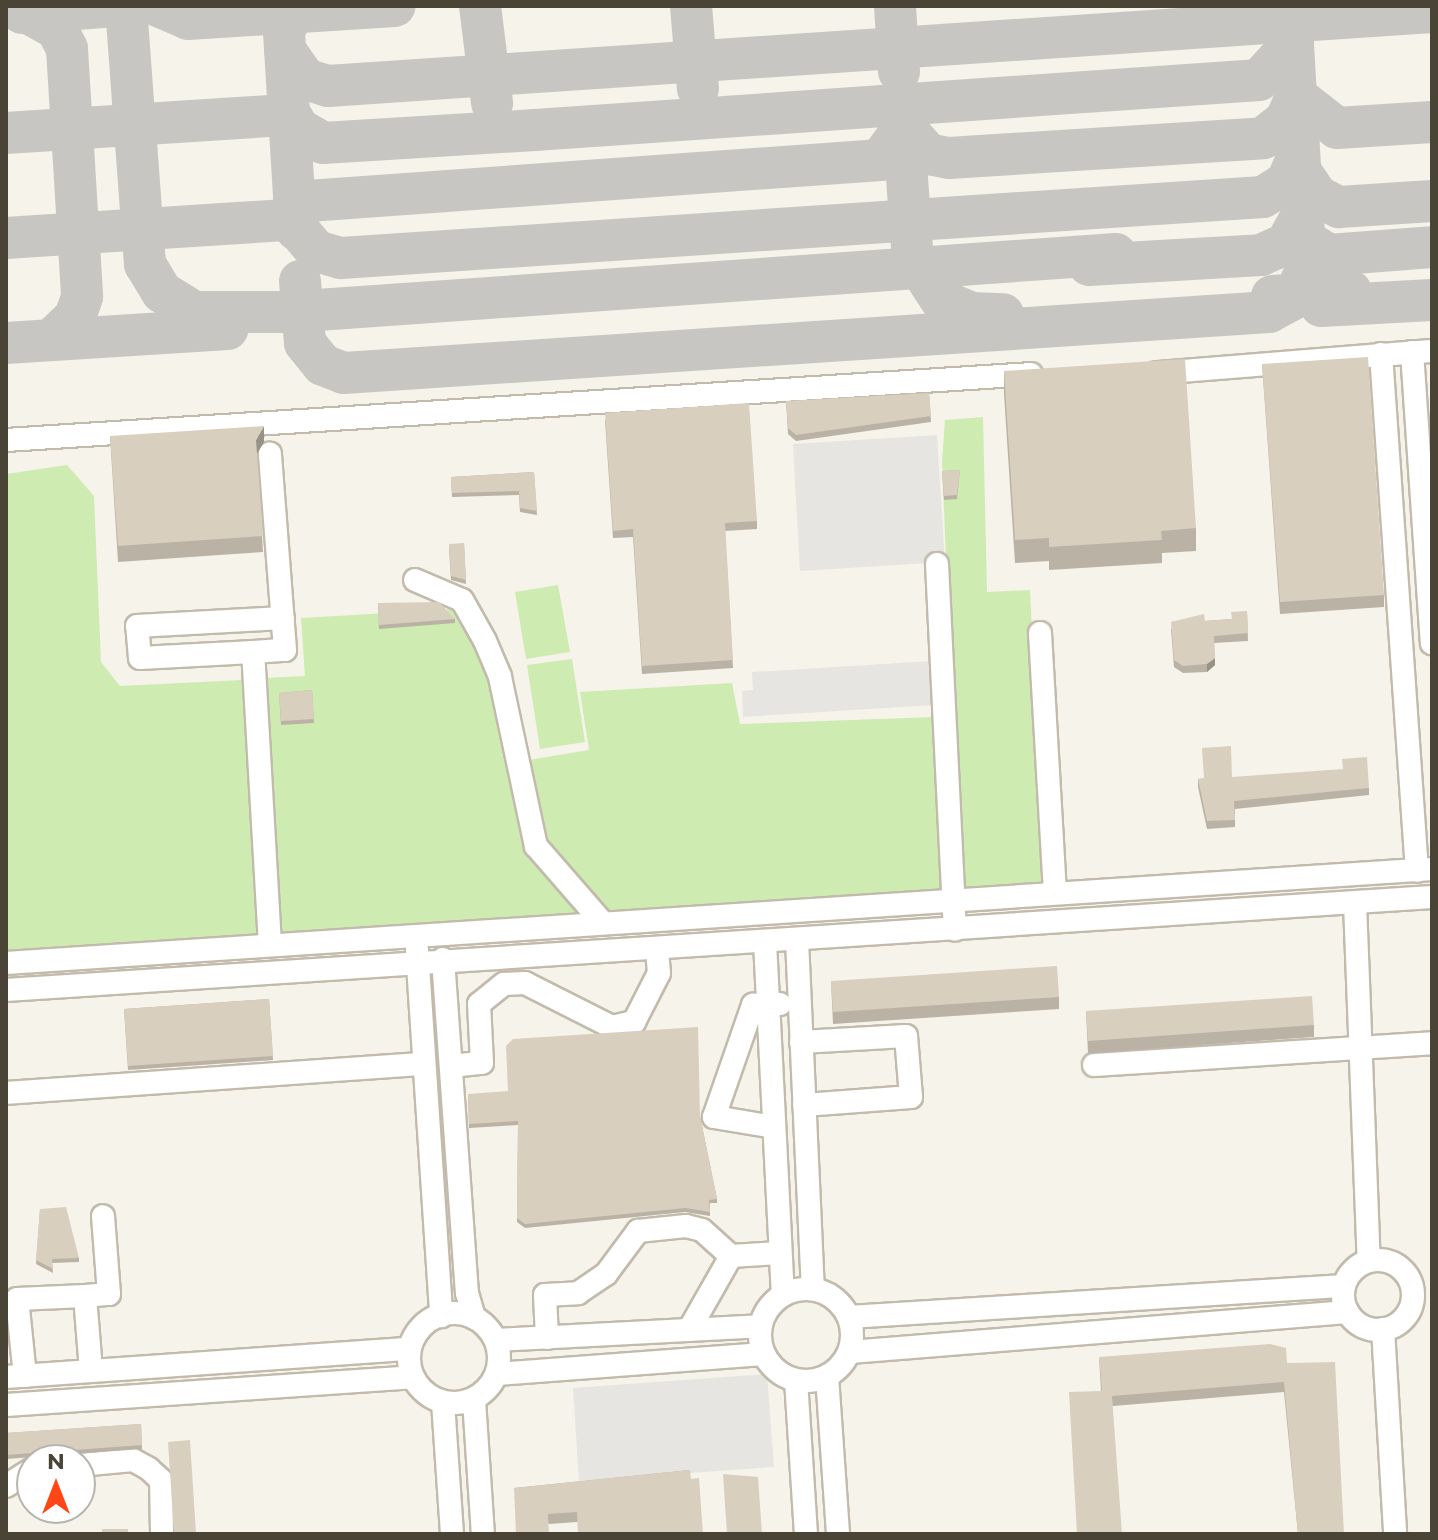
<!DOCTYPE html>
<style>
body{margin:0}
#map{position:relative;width:1438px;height:1540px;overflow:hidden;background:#f6f3ea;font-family:Montserrat,sans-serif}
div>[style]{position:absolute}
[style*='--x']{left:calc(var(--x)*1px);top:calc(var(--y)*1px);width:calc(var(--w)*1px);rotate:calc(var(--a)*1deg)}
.green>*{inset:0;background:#ceebb1}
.parking>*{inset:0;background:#e7e5e1}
.taxiway>*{height:42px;margin:-21px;padding:0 21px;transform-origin:21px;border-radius:21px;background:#c8c6c2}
.roads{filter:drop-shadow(2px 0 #c2bbac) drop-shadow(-2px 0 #c2bbac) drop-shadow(0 2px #c2bbac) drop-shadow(0 -2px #c2bbac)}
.minor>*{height:22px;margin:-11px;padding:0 11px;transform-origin:11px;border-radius:11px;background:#fff}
.minor>.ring{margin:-11px;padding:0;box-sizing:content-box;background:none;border:22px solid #fff;border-radius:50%}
.wall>*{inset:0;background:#bab2a4}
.shaded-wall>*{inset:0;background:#979186}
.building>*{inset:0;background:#d8cfbf}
span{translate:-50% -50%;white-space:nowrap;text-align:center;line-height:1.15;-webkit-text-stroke:6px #fff;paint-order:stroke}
.frame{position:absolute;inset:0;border:8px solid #4a4437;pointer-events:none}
.north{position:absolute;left:16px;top:1444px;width:80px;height:80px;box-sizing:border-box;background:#fff;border:2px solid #b7b4af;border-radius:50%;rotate:0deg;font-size:22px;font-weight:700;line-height:32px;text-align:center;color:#4a4437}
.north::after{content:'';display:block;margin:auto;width:28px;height:36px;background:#ff4617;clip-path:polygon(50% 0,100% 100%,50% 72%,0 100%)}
</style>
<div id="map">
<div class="green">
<i style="clip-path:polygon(983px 417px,987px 592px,1030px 590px,1044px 880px,1039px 888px,960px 893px,942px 462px,945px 420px)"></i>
<i style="clip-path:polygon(67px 465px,94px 496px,101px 662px,120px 686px,243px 680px,257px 941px,6px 957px,6px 474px)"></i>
<i style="clip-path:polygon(558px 585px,570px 652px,526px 659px,515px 592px)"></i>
<i style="clip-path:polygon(457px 609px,495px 685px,531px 853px,589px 918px,281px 939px,264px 678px,305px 676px,301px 618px)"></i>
<i style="clip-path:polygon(572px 659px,585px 742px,540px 749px,527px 665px)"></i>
<i style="clip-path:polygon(732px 683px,740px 724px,934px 717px,944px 893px,612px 914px,541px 842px,529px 760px,589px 750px,580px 692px)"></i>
</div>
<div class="parking">
<i style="clip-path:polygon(937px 435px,945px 562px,800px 571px,793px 444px)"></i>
<i style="clip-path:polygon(932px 661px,935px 705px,743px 717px,742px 691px,753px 690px,752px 672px)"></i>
<i style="clip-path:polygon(767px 1374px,774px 1467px,579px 1481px,573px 1388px)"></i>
</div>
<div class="taxiway">
<i style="--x:126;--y:6;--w:259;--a:85.8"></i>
<i style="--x:145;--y:264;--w:33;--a:59"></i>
<i style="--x:162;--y:292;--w:38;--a:32"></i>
<i style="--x:194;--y:312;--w:95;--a:0"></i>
<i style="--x:289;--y:312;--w:829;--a:-4.01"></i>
<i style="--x:158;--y:6;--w:33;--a:23"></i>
<i style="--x:188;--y:19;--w:207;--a:-3.6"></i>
<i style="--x:295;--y:6;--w:28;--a:113"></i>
<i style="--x:284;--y:32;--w:198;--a:86.5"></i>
<i style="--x:480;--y:6;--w:98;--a:82.9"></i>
<i style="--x:691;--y:6;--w:83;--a:85.2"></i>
<i style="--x:895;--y:6;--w:66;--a:86.5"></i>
<i style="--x:22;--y:13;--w:95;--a:-4.2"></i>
<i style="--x:28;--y:13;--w:33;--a:29"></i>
<i style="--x:57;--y:29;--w:22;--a:63"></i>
<i style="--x:67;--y:49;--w:248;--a:86.5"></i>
<i style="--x:82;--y:297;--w:21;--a:109"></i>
<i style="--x:75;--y:317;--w:33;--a:136"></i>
<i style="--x:285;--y:50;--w:35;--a:55"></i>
<i style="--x:305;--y:79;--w:24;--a:17"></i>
<i style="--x:328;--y:86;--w:1106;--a:-3.83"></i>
<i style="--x:287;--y:109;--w:23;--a:59"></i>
<i style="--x:299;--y:129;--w:28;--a:30"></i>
<i style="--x:323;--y:143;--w:212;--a:-3.5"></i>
<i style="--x:535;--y:130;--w:726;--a:-3.95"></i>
<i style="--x:1259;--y:80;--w:50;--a:-47.4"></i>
<i style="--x:903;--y:122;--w:125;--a:85.9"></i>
<i style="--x:6;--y:133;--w:282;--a:-3.7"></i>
<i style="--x:1301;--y:172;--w:29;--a:56"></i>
<i style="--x:1317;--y:196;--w:25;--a:27"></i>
<i style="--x:1339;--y:207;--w:93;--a:-3.7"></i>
<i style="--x:294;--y:202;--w:588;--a:-4.1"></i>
<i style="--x:880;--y:160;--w:41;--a:-54"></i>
<i style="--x:904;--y:127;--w:36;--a:48"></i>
<i style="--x:928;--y:154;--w:21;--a:11"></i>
<i style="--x:949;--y:158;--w:315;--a:-3.6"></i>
<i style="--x:1263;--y:138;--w:29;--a:-38"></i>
<i style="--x:1286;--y:120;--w:26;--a:-67"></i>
<i style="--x:1296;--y:96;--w:52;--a:38"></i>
<i style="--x:1337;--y:128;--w:95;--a:-3.6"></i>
<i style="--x:296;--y:227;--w:31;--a:50"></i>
<i style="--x:316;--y:251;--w:26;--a:16"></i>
<i style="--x:341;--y:258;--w:924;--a:-3.79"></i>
<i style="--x:1263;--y:197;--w:28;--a:-32"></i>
<i style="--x:1287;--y:182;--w:31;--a:-68"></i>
<i style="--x:6;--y:238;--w:291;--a:-3.7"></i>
<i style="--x:1305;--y:240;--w:28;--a:32"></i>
<i style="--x:1329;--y:255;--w:103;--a:-4.4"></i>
<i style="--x:912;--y:256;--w:53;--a:56.6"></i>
<i style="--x:941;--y:300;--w:33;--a:23"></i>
<i style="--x:971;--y:313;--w:32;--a:2"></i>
<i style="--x:1089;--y:265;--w:172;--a:-3.3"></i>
<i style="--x:1261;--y:255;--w:27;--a:-24"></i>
<i style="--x:1286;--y:244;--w:35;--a:-61"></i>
<i style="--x:300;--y:281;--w:62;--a:85.4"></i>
<i style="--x:305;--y:343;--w:28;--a:51"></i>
<i style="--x:323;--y:365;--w:22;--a:21"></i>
<i style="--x:344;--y:373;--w:927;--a:-3.77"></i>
<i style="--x:1269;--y:312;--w:27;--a:-28"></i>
<i style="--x:1293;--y:299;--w:32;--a:-66"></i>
<i style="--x:1306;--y:270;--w:264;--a:-93.3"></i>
<i style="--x:1272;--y:296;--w:79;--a:-3.6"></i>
<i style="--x:1321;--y:306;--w:111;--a:-3.1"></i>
<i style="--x:6;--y:343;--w:222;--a:-3.6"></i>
</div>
<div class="roads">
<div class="minor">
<i style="--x:1412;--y:352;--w:292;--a:86.1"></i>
<i style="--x:1381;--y:354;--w:518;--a:86.02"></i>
<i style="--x:1157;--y:373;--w:276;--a:-4.6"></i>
<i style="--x:6;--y:440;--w:1027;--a:-3.68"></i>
<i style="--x:937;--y:564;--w:366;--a:87.2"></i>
<i style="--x:415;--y:580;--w:51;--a:23.1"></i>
<i style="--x:462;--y:600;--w:47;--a:60.7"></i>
<i style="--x:485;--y:641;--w:39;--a:67"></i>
<i style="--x:500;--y:677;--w:173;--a:78"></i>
<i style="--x:536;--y:846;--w:102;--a:49"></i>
<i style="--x:1040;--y:633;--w:257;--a:86.7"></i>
<i style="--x:253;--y:652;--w:32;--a:-4"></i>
<i style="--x:285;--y:650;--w:197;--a:-94.4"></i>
<i style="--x:1355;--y:903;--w:358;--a:87.8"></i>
<i style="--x:797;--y:940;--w:349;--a:87.4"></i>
<i style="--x:765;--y:942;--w:353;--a:87.1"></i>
<i style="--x:270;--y:945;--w:293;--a:-93.3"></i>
<i style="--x:253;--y:652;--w:113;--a:177"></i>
<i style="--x:140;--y:658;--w:32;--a:-95"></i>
<i style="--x:137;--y:626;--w:146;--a:-3.1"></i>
<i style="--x:417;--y:950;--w:367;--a:86.2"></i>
<i style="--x:443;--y:959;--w:335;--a:85.9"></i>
<i style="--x:467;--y:1293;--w:26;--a:74"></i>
<i style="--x:6;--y:963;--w:1429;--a:-3.77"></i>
<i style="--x:6;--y:990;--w:1429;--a:-3.73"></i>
<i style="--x:801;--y:1042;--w:105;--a:-3.3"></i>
<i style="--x:906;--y:1036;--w:61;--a:85.3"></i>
<i style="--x:911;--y:1097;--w:107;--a:175.7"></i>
<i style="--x:1094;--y:1065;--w:339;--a:-3.7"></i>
<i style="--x:451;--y:1066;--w:31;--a:-6"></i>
<i style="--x:482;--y:1063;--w:59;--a:-92.9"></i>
<i style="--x:479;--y:1004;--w:32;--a:-39"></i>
<i style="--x:504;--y:984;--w:21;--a:-3"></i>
<i style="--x:525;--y:983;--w:97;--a:26.8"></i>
<i style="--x:612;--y:1027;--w:23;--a:-13"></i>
<i style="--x:634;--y:1022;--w:55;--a:-63"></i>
<i style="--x:659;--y:973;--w:25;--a:-95"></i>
<i style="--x:6;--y:1093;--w:415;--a:-4"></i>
<i style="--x:774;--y:1127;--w:61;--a:-170.5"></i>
<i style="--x:714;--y:1117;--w:119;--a:-70.8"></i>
<i style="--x:753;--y:1005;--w:27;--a:-2"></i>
<i class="ring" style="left:1343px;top:1260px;width:48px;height:48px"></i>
<i class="ring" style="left:760px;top:1289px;width:70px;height:70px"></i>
<i style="--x:85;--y:1296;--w:24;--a:-5"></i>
<i style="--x:109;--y:1294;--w:78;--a:-94.4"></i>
<i class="ring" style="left:409px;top:1313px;width:68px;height:68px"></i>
<i style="--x:849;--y:1317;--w:496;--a:-3.6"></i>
<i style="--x:1383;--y:1329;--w:205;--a:86.6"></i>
<i style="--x:689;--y:1330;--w:85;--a:-60.4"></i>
<i style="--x:547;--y:1338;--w:43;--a:-92.7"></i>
<i style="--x:545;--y:1295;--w:33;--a:-3"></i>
<i style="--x:578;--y:1293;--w:34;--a:-34"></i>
<i style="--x:606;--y:1274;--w:54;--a:-53.3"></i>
<i style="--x:638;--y:1231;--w:48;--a:-5.9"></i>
<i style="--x:686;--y:1226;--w:16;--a:14"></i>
<i style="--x:702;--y:1230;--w:39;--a:42"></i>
<i style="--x:731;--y:1256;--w:48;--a:-3.6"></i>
<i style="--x:496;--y:1340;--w:264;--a:-3"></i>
<i style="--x:850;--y:1352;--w:499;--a:-4.6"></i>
<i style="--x:497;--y:1374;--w:267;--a:-4.3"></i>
<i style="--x:25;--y:1376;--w:77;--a:-95.9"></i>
<i style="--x:17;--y:1299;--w:68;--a:-2.5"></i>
<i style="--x:85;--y:1296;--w:75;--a:85.4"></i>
<i style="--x:827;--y:1376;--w:158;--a:86"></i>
<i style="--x:6;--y:1377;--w:404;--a:-4"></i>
<i style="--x:796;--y:1380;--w:154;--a:86.3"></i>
<i style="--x:474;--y:1400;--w:134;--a:86.2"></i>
<i style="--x:443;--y:1402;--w:132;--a:86.1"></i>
<i style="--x:6;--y:1405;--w:407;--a:-3.9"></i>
<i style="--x:80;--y:1465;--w:53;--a:-5.4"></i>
<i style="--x:133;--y:1460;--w:18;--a:29"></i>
<i style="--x:149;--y:1469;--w:16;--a:43"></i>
<i style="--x:161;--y:1480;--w:54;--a:88.9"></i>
<i style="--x:6;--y:1486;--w:31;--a:-33"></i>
</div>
</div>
<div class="wall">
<i style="clip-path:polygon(1262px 364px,1384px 595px,1384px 607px,1280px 614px)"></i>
<i style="clip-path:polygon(1004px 371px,1196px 528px,1196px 551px,1162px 553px,1162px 563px,1049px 570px,1049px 561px,1015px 563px,1004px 394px)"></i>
<i style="clip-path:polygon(929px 393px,931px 422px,796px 441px,788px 434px,786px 401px)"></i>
<i style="clip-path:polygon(605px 420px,757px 521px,757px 529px,725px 531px,733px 668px,642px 674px,633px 537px,613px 538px)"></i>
<i style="clip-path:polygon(110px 436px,264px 442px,257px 453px,263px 552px,118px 562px)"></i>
<i style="clip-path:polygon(960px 470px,957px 499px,944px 500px,942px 471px)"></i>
<i style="clip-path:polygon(534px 472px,537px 515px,520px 512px,519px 495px,452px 497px,451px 477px)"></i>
<i style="clip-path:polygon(464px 543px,466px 584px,451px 580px,449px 548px)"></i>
<i style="clip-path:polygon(378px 603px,455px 619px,455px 623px,379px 629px)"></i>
<i style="clip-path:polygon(1247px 611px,1248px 641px,1214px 643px,1215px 665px,1207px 672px,1183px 673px,1174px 667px,1171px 629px,1205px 621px,1232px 619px)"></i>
<i style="clip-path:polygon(312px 690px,314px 723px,281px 725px,279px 693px)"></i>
<i style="clip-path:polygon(1232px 777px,1369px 788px,1369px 795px,1235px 809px,1235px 827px,1207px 829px,1198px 787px,1198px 779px)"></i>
<i style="clip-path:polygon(831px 981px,1059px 997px,1059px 1009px,833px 1024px)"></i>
<i style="clip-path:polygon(269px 999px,273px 1060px,128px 1070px,124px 1009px)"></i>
<i style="clip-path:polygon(1086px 1011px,1314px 1025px,1314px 1037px,1088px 1053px)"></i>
<i style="clip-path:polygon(468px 1094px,700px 1116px,717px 1199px,717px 1203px,710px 1203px,710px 1216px,685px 1212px,525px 1228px,517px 1222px,518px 1125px,469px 1128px)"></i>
<i style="clip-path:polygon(40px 1209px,79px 1258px,79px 1262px,52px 1263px,53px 1273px,36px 1264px)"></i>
<i style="clip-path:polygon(1099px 1357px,1287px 1363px,1344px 1534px,1298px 1534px,1284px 1392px,1113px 1406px,1101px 1391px)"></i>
<i style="clip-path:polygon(141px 1424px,142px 1449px,6px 1459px,6px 1433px)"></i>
<i style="clip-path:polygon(690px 1470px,577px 1522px,549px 1524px,514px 1488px)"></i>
</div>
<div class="shaded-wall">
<i style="clip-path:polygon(264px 426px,264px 442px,256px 455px,256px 440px)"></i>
<i style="clip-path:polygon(1215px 658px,1215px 665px,1207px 672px,1207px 664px)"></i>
</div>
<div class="building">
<i style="clip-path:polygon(1368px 357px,1384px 595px,1280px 602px,1262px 364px)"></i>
<i style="clip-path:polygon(1185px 359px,1196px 528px,1161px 531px,1162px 540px,1049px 547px,1049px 538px,1015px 540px,1004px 371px)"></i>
<i style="clip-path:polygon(929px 393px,931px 416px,796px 435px,788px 428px,786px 401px)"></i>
<i style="clip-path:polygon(749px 403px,757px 521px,725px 523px,733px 660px,642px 666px,633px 529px,613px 531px,605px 413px)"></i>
<i style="clip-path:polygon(264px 426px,256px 440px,263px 536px,118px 546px,110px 436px)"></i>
<i style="clip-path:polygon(960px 470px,957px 495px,944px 496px,942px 471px)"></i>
<i style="clip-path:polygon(534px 472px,537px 511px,520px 508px,519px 491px,452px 493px,451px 477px)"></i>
<i style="clip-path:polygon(464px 543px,466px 580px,451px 576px,449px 544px)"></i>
<i style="clip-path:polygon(439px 602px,455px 619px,379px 625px,378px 603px)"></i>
<i style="clip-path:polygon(1247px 611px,1248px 633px,1214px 636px,1215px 658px,1207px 664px,1183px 666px,1174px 660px,1171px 622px,1204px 614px,1205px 621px,1232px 619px,1231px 612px)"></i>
<i style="clip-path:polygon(312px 690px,314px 719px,281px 721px,279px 693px)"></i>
<i style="clip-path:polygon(1231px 746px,1232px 777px,1343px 769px,1342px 759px,1367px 757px,1369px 788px,1234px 801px,1235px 820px,1207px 821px,1198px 779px,1204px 778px,1202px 748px)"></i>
<i style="clip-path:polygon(1057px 966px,1059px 997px,833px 1012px,831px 981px)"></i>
<i style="clip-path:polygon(1312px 996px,1314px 1025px,1088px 1041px,1086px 1011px)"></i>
<i style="clip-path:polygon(269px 999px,273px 1056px,128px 1066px,124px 1009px)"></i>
<i style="clip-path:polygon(698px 1027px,700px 1116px,717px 1199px,709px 1200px,710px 1212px,685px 1208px,525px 1224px,517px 1218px,518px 1121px,469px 1124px,468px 1094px,508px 1091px,506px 1046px,513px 1039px)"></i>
<i style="clip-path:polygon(66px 1207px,79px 1258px,52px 1259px,53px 1269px,36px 1260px,40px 1209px)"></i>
<i style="clip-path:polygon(1270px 1344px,1286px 1348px,1287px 1363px,1335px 1362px,1344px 1534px,1298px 1534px,1284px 1382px,1112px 1396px,1122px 1534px,1077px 1534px,1069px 1392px,1102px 1391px,1099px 1357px)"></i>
<i style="clip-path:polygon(141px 1424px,142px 1445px,6px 1455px,6px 1433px)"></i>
<i style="clip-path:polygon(190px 1440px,196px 1534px,174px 1534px,168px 1442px)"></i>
<i style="clip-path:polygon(690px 1470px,691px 1479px,699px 1478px,703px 1534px,578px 1534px,577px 1512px,548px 1514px,549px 1534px,516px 1534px,514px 1488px)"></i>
<i style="clip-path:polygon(723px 1474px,758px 1477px,762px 1534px,727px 1534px)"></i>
<i style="clip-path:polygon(102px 1529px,128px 1529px,128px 1534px,102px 1534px)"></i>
</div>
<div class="frame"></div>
<div class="north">N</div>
</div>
